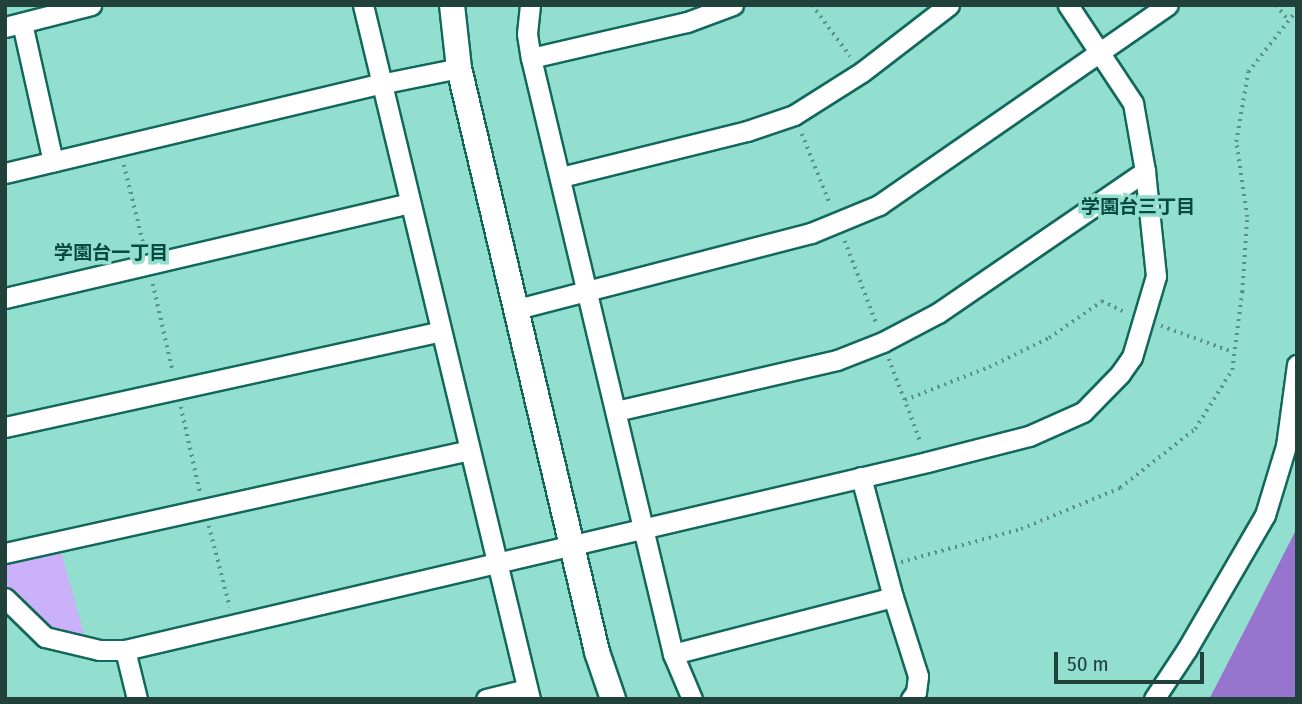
<!DOCTYPE html>
<meta charset="utf-8">
<style>
body{margin:0}
#map{position:relative;width:1302px;height:704px;overflow:hidden;background:#92decf;font-family:"Fira Sans Condensed","Noto Sans JP",sans-serif}
div>[style]{position:absolute}
[style*='--x']{left:calc(var(--x)*1px);top:calc(var(--y)*1px);width:calc(var(--w)*1px);rotate:calc(var(--a)*1deg)}
.green>*{inset:0;background:#cab1f9}
.forest>*{inset:0;background:#9775ce}
.path>*{height:3.5px;margin-top:-1.75px;transform-origin:0;background:repeating-linear-gradient(90deg,#598f84 0 2px,transparent 0 7px)}
.roads{filter:drop-shadow(2px 0 #12685c) drop-shadow(-2px 0 #12685c) drop-shadow(0 2px #12685c) drop-shadow(0 -2px #12685c)}
.minor>*{height:19px;margin:-9.5px;padding:0 9.5px;transform-origin:9.5px;border-radius:9.5px;background:#fff}
.tertiary>*{height:24px;margin:-12px;padding:0 12px;transform-origin:12px;border-radius:12px;background:#fff}
span{translate:-50% -50%;white-space:nowrap;text-align:center;line-height:1.15;-webkit-text-stroke:7px #92decf;paint-order:stroke}
.neighbourhood-label{font-size:19px;color:#084940;font-weight:700}
.frame{position:absolute;inset:0;border:7px solid #21413b;pointer-events:none}
.scale{position:absolute;left:1054px;top:652px;width:150px;height:32px;box-sizing:border-box;border:4px solid #21413b;border-top:0;padding-left:9px;font-size:21px;line-height:24px;white-space:nowrap;color:#21413b;-webkit-text-stroke:5px #92decf;paint-order:stroke}
</style>
<div id="map">
<div class="green">
<i style="clip-path:polygon(60px 548px,85px 638px,51px 627px,21px 604px,5px 584px,5px 560px)"></i>
</div>
<div class="forest">
<i style="clip-path:polygon(1297px 528px,1297px 699px,1209px 699px,1217px 684px)"></i>
</div>
<div class="path">
<i style="--x:812;--y:5;--w:64;--a:53.3"></i>
<i style="--x:1276;--y:5;--w:19;--a:51"></i>
<i style="--x:802;--y:134;--w:75;--a:68.2"></i>
<i style="--x:124;--y:165;--w:83;--a:76.1"></i>
<i style="--x:845;--y:241;--w:90;--a:69.1"></i>
<i style="--x:153;--y:284;--w:90;--a:77.2"></i>
<i style="--x:1161;--y:326;--w:77;--a:19.9"></i>
<i style="--x:889;--y:359;--w:90;--a:69.1"></i>
<i style="--x:905;--y:400;--w:90;--a:-21.4"></i>
<i style="--x:989;--y:367;--w:67;--a:-25.8"></i>
<i style="--x:1049;--y:338;--w:65;--a:-34.9"></i>
<i style="--x:1102;--y:301;--w:25;--a:26"></i>
<i style="--x:181;--y:407;--w:87;--a:77.4"></i>
<i style="--x:209;--y:526;--w:84;--a:75.5"></i>
<i style="--x:901;--y:562;--w:124;--a:-15.4"></i>
<i style="--x:1021;--y:529;--w:107;--a:-22.5"></i>
<i style="--x:1120;--y:488;--w:95;--a:-38.2"></i>
<i style="--x:1195;--y:429;--w:70;--a:-57.9"></i>
<i style="--x:1232;--y:370;--w:79;--a:-82.7"></i>
<i style="--x:1242;--y:292;--w:75;--a:-86.2"></i>
<i style="--x:1247;--y:217;--w:76;--a:-98.3"></i>
<i style="--x:1236;--y:142;--w:71;--a:-80.3"></i>
<i style="--x:1248;--y:72;--w:79;--a:-51.7"></i>
</div>
<div class="roads">
<div class="minor">
<i style="--x:363;--y:5;--w:714;--a:76.47"></i>
<i style="--x:530;--y:5;--w:29;--a:96"></i>
<i style="--x:527;--y:34;--w:24;--a:81"></i>
<i style="--x:531;--y:58;--w:613;--a:76.6"></i>
<i style="--x:673;--y:654;--w:49;--a:67.1"></i>
<i style="--x:22;--y:23;--w:142;--a:77.4"></i>
<i style="--x:5;--y:27;--w:89;--a:-14.3"></i>
<i style="--x:531;--y:58;--w:160;--a:-13"></i>
<i style="--x:687;--y:22;--w:49;--a:-20.3"></i>
<i style="--x:5;--y:173;--w:385;--a:-13.4"></i>
<i style="--x:380;--y:84;--w:81;--a:-11.4"></i>
<i style="--x:561;--y:177;--w:192;--a:-13.9"></i>
<i style="--x:747;--y:131;--w:50;--a:-18.8"></i>
<i style="--x:794;--y:115;--w:80;--a:-32.3"></i>
<i style="--x:862;--y:72;--w:110;--a:-37.6"></i>
<i style="--x:5;--y:298;--w:416;--a:-13.2"></i>
<i style="--x:517;--y:309;--w:304;--a:-14.5"></i>
<i style="--x:811;--y:233;--w:74;--a:-22.4"></i>
<i style="--x:879;--y:205;--w:351;--a:-34.7"></i>
<i style="--x:616;--y:411;--w:227;--a:-13"></i>
<i style="--x:837;--y:360;--w:49;--a:-21.4"></i>
<i style="--x:883;--y:342;--w:62;--a:-27.8"></i>
<i style="--x:938;--y:313;--w:251;--a:-34.4"></i>
<i style="--x:5;--y:427;--w:445;--a:-12.4"></i>
<i style="--x:861;--y:477;--w:124;--a:75.1"></i>
<i style="--x:893;--y:597;--w:83;--a:72.4"></i>
<i style="--x:918;--y:676;--w:16;--a:97"></i>
<i style="--x:916;--y:692;--w:9;--a:126"></i>
<i style="--x:5;--y:553;--w:475;--a:-12.5"></i>
<i style="--x:5;--y:598;--w:56;--a:44.3"></i>
<i style="--x:45;--y:637;--w:56;--a:13.5"></i>
<i style="--x:99;--y:650;--w:26;--a:0"></i>
<i style="--x:125;--y:650;--w:824;--a:-13.19"></i>
<i style="--x:927;--y:462;--w:105;--a:-14.3"></i>
<i style="--x:1029;--y:436;--w:59;--a:-24"></i>
<i style="--x:1083;--y:412;--w:53;--a:-45.8"></i>
<i style="--x:1120;--y:374;--w:21;--a:-55"></i>
<i style="--x:1132;--y:357;--w:84;--a:-73.5"></i>
<i style="--x:1156;--y:276;--w:106;--a:-96"></i>
<i style="--x:1145;--y:171;--w:69;--a:-100"></i>
<i style="--x:1133;--y:103;--w:118;--a:-123.6"></i>
<i style="--x:125;--y:650;--w:50;--a:76.2"></i>
<i style="--x:673;--y:654;--w:227;--a:-14.5"></i>
<i style="--x:486;--y:699;--w:42;--a:-13.7"></i>
<i style="--x:1154;--y:699;--w:60;--a:-56.6"></i>
<i style="--x:1187;--y:649;--w:155;--a:-59.8"></i>
<i style="--x:1265;--y:515;--w:72;--a:-73.1"></i>
<i style="--x:1286;--y:446;--w:82;--a:-82.3"></i>
</div>
<div class="tertiary">
<i style="--x:452;--y:5;--w:63;--a:83.7"></i>
<i style="--x:459;--y:68;--w:600;--a:76.7"></i>
<i style="--x:597;--y:652;--w:50;--a:71.2"></i>
</div>
</div>
<div class="neighbourhood-label">
<span style="left:1138px;top:207px">学園台三丁目</span>
<span style="left:111px;top:253px">学園台一丁目</span>
</div>
<div class="frame"></div>
<div class="scale">50 m</div>
</div>
